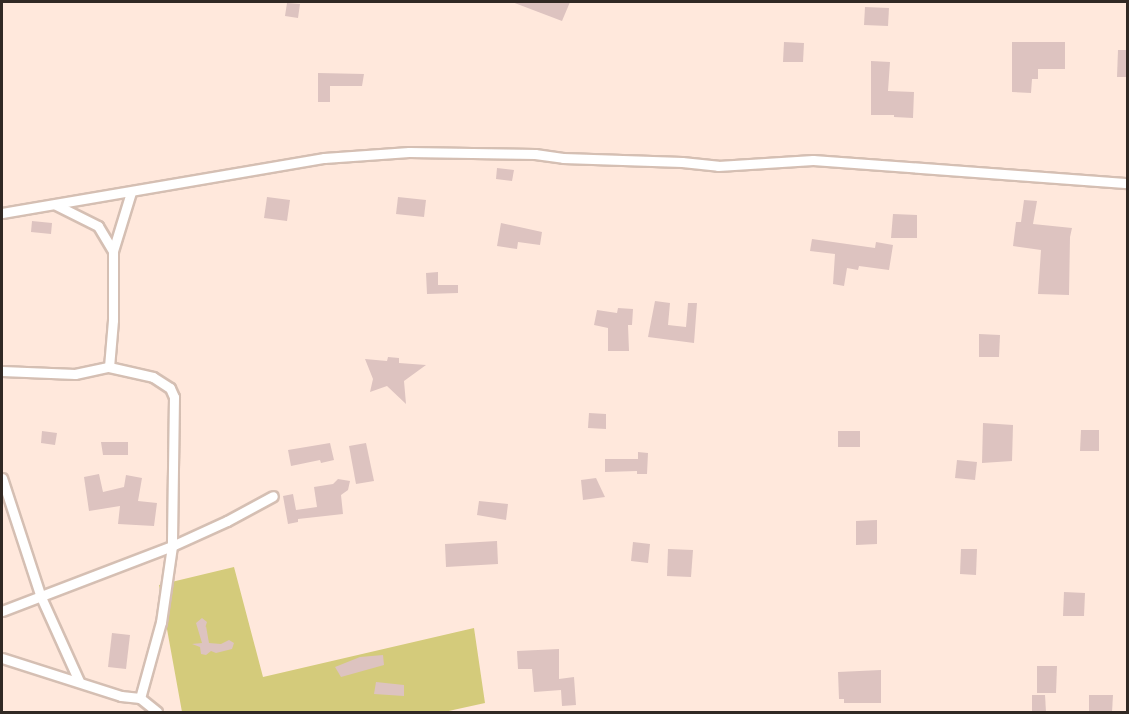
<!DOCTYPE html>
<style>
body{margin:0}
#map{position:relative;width:1129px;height:714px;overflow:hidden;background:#ffe8dc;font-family:"Sofia Sans Condensed",sans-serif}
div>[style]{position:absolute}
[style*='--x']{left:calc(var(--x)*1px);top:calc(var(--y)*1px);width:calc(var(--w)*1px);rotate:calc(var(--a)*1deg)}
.green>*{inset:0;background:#d4cb7b}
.building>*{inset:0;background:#ddc3c0}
.roads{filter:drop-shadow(2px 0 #d5bfb3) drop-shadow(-2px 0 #d5bfb3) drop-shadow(0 2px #d5bfb3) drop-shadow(0 -2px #d5bfb3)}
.street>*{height:9px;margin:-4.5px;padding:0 4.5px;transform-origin:4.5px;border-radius:4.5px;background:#fff}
span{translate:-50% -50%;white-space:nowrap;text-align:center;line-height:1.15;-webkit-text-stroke:4.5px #fefaf7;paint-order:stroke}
.frame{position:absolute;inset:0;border:3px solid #312924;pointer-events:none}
</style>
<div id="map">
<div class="green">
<i style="clip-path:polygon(234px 567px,263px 677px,474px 628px,485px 703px,444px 712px,182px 712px,159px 585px)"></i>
</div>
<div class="building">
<i style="clip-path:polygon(512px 2px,570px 2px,562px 21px)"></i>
<i style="clip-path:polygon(287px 3px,300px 4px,298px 18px,285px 16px)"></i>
<i style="clip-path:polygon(865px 7px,889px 8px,888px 26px,864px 25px)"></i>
<i style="clip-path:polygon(784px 42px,804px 43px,803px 62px,783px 62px)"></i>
<i style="clip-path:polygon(1012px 42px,1065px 42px,1065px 69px,1038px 69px,1038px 79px,1032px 79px,1031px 93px,1012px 92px)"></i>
<i style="clip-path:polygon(1118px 50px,1128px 50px,1128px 77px,1117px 77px)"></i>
<i style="clip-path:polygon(871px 61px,890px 62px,888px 91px,914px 92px,913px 118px,894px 117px,894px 115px,871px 115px)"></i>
<i style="clip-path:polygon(318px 73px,364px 74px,362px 86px,330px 86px,330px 102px,318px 102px)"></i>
<i style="clip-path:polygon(497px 168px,514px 170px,512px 181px,496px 179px)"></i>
<i style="clip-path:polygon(267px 197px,290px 200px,287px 221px,264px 218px)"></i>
<i style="clip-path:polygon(398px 197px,426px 200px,424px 217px,396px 214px)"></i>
<i style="clip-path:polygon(1024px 200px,1037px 201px,1033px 224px,1072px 228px,1070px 237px,1069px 295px,1038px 294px,1041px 250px,1013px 246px,1016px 222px,1021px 222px)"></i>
<i style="clip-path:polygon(893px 214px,917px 215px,917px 238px,891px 238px)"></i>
<i style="clip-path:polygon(32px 221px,52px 223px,51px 234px,31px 232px)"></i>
<i style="clip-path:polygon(501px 223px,542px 232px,540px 245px,518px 242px,517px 249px,497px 246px)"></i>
<i style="clip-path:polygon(812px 239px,875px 248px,876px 242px,893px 245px,889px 270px,859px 266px,858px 270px,847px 268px,844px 286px,833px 284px,835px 254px,810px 251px)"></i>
<i style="clip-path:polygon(438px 272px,438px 285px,458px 285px,458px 293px,427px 294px,426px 273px)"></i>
<i style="clip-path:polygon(655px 301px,670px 303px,668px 325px,686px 327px,688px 303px,697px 303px,694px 343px,648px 337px)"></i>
<i style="clip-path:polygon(618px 308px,633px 309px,632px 325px,628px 325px,629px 351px,608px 351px,608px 328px,594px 325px,597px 310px,617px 313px)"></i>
<i style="clip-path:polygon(979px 334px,1000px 335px,999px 357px,979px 357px)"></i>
<i style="clip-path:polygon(388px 357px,399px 358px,399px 363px,426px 365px,404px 381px,406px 404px,387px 386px,370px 392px,373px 379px,365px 359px,387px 361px)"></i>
<i style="clip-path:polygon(589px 413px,606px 414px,606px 429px,588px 428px)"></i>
<i style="clip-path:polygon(983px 423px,1013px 425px,1012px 461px,982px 463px)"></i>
<i style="clip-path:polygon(1081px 430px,1099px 430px,1099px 451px,1080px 451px)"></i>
<i style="clip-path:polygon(42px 431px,57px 433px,55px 445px,41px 443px)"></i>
<i style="clip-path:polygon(838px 431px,860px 431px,860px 447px,838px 447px)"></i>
<i style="clip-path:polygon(101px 442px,128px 442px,128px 455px,103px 455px)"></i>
<i style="clip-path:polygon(330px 443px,334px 460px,321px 463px,320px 460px,291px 466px,288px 450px)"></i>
<i style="clip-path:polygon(366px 443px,374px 481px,356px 484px,349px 446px)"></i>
<i style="clip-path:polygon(638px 452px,648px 453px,647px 474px,637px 474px,637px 471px,605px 472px,605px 459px,638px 459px)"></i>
<i style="clip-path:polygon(957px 460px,977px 462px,975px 480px,955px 478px)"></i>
<i style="clip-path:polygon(99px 474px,103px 492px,124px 487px,126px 475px,142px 478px,138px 501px,157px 503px,154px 526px,118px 524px,120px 506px,89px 511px,84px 477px)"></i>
<i style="clip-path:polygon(596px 478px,605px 497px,583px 500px,581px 480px)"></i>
<i style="clip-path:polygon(338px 479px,350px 481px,348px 490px,341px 495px,343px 514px,298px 519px,298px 522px,288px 524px,283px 496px,293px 494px,296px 510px,317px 507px,314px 487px,333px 484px)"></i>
<i style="clip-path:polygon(479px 501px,508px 504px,506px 520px,477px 515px)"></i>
<i style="clip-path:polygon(877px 520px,877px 544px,856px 545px,856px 521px)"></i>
<i style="clip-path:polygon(497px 541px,498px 564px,446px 567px,445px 544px)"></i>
<i style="clip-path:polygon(633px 542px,650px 544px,648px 563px,631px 561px)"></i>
<i style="clip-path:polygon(668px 549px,693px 550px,691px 577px,667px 576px)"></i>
<i style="clip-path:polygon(961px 549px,977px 549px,976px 575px,960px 574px)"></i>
<i style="clip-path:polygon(1064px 592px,1085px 593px,1084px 616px,1063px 616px)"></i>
<i style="clip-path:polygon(202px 618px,207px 622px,205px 628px,206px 626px,209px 643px,221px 644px,229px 640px,234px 643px,232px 649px,216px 653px,211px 651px,206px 655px,201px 654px,200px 647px,192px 644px,202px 643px,196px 623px)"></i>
<i style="clip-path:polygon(112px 633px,130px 635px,126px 669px,108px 667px)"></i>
<i style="clip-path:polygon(559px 649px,559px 679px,574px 677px,576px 705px,562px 706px,561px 690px,534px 692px,532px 669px,518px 669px,517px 651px)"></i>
<i style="clip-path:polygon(383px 655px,384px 665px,341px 677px,335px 667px,360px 657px)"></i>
<i style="clip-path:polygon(1037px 666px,1057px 666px,1056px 693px,1037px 693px)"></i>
<i style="clip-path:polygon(881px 670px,881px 703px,844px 703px,844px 699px,839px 699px,838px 672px)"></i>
<i style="clip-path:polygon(376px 682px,404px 685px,404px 696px,374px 694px)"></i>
<i style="clip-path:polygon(1032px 695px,1045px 695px,1046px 712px,1032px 712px)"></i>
<i style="clip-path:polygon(1089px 695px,1113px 695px,1112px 712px,1089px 712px)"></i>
</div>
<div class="roads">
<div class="street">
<i style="--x:56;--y:205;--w:47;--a:26.6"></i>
<i style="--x:98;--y:226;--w:29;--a:59"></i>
<i style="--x:2;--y:213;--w:327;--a:-9.7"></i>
<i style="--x:324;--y:158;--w:85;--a:-4"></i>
<i style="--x:409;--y:152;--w:126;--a:0.9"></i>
<i style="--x:535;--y:154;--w:28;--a:8"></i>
<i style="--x:563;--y:158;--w:119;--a:1.9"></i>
<i style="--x:682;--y:162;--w:36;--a:6"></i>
<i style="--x:718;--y:166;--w:95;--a:-3.6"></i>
<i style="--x:813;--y:160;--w:316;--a:4.2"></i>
<i style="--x:109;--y:367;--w:47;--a:-85.1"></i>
<i style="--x:113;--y:320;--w:69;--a:-90"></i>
<i style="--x:113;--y:251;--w:62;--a:-73"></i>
<i style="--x:2;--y:371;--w:73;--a:2.4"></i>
<i style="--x:75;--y:374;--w:35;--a:-12"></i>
<i style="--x:109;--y:367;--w:45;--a:12.8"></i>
<i style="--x:153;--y:377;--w:20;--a:33"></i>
<i style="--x:170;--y:388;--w:10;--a:66"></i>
<i style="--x:174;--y:397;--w:149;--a:90.8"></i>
<i style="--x:172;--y:546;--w:77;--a:98.2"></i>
<i style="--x:161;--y:622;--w:79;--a:105.4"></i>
<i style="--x:2;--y:478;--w:125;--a:71.9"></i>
<i style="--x:41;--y:597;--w:92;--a:65.7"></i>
<i style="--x:2;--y:611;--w:182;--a:-20.9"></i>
<i style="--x:172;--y:546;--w:60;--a:-24.4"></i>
<i style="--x:227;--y:521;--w:52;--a:-28.5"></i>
<i style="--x:2;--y:658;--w:125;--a:17.7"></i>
<i style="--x:121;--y:696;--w:19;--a:6"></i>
<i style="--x:140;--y:698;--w:22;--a:39"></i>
</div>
</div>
<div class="frame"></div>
</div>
